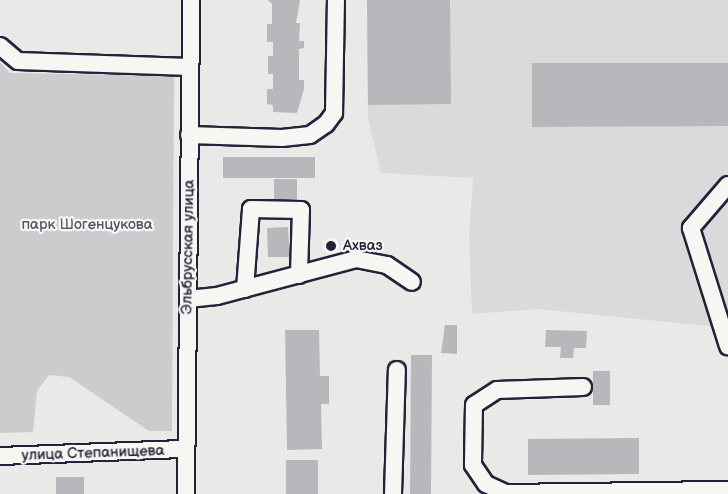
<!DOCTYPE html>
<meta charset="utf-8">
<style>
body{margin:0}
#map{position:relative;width:728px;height:494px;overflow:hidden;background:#e9e9e7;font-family:"Balsamiq Sans",sans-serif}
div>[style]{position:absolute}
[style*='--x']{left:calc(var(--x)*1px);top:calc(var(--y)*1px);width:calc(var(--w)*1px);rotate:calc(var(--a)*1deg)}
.built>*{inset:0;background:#dadada}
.green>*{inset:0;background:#ccccce}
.building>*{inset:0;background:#b8b8bc}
.roads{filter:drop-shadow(2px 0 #22223b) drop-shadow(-2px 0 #22223b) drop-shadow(0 2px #22223b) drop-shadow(0 -2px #22223b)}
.minor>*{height:16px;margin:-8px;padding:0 8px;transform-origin:8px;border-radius:8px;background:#f6f6f2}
.dots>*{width:16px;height:16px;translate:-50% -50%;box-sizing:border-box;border:3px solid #f6f6f2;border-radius:50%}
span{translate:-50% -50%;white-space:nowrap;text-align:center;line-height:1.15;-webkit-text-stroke:4.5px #f6f6f2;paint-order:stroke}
.park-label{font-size:15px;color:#555567}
.poi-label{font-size:15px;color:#22223b}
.left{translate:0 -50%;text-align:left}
.street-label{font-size:15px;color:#22223b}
</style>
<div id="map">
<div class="built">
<i style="clip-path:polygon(367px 0,728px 0,728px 328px,538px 309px,472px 314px,469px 235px,473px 178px,381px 173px,368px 119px)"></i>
</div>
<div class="green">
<i style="clip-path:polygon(0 62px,10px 73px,174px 76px,172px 431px,149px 431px,69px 377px,49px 375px,37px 391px,33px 432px,0 433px)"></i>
</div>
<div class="building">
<i style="clip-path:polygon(268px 0,300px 0,296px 23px,300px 23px,299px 41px,304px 41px,304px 48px,299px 49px,299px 80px,304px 80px,304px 89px,297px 113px,273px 112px,273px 105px,267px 104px,267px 89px,273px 89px,273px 74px,268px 74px,268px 56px,273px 56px,273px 42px,267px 42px,267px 24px,272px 24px,272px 4px)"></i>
<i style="clip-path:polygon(367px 0,450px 0,451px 104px,368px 105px)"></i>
<i style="clip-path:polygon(532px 63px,728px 63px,728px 126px,532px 127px)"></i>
<i style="clip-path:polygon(223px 157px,315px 157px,315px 178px,223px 178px)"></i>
<i style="clip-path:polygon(274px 179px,297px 179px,297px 199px,274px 200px)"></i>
<i style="clip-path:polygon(288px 227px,290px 257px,268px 257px,267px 228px)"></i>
<i style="clip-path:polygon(445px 325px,457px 325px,457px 354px,441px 353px)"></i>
<i style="clip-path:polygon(285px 330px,319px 330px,320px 376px,329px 376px,329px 404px,321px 404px,322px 449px,287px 450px)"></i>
<i style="clip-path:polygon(546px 330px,587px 331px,586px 348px,574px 348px,573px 358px,560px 358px,561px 347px,545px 347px)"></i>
<i style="clip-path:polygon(411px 355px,432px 355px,431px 494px,410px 494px)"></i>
<i style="clip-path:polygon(593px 371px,610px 371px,610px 405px,593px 405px)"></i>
<i style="clip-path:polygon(639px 438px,639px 474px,528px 475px,528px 439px)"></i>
<i style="clip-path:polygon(286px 460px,318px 460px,318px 494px,286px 494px)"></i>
<i style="clip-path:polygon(56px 477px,84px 477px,84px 494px,56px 494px)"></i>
</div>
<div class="roads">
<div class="minor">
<i style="--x:0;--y:46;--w:23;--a:40"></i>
<i style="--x:18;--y:61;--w:172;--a:2"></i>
<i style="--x:189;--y:135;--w:93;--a:1.8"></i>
<i style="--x:282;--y:138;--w:28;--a:-6"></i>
<i style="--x:310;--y:135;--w:19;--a:-35"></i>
<i style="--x:326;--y:124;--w:14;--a:-54"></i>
<i style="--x:334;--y:113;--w:113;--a:-89"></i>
<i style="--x:728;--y:185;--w:57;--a:130.7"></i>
<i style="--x:691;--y:228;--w:124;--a:72.6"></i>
<i style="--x:245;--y:289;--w:80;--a:-85.7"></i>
<i style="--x:251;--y:209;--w:50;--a:1.1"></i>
<i style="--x:301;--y:210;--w:65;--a:91.8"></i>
<i style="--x:188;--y:299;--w:29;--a:-6"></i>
<i style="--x:217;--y:296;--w:144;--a:-14.9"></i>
<i style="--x:356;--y:259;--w:32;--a:11"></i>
<i style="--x:387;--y:265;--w:30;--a:34"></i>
<i style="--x:583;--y:387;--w:86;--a:178"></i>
<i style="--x:497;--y:390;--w:27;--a:147"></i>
<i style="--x:474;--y:405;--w:60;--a:91"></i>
<i style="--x:473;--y:465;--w:23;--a:56"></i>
<i style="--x:486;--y:484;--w:21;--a:25"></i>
<i style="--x:505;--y:493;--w:223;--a:-0.8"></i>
<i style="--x:0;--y:456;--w:186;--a:-2.2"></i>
<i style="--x:186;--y:494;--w:494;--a:-89.4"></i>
<i style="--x:393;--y:494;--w:124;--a:-88.2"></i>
</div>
</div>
<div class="dots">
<i style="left:331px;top:246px;background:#22223b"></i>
</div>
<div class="park-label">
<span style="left:87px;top:225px">парк Шогенцукова</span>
</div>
<div class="poi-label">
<span class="left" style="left:343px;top:246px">Ахваз</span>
</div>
<div class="street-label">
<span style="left:188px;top:247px;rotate:-89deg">Эльбрусская улица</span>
<span style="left:93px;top:453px;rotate:-2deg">улица Степанищева</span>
</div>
</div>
